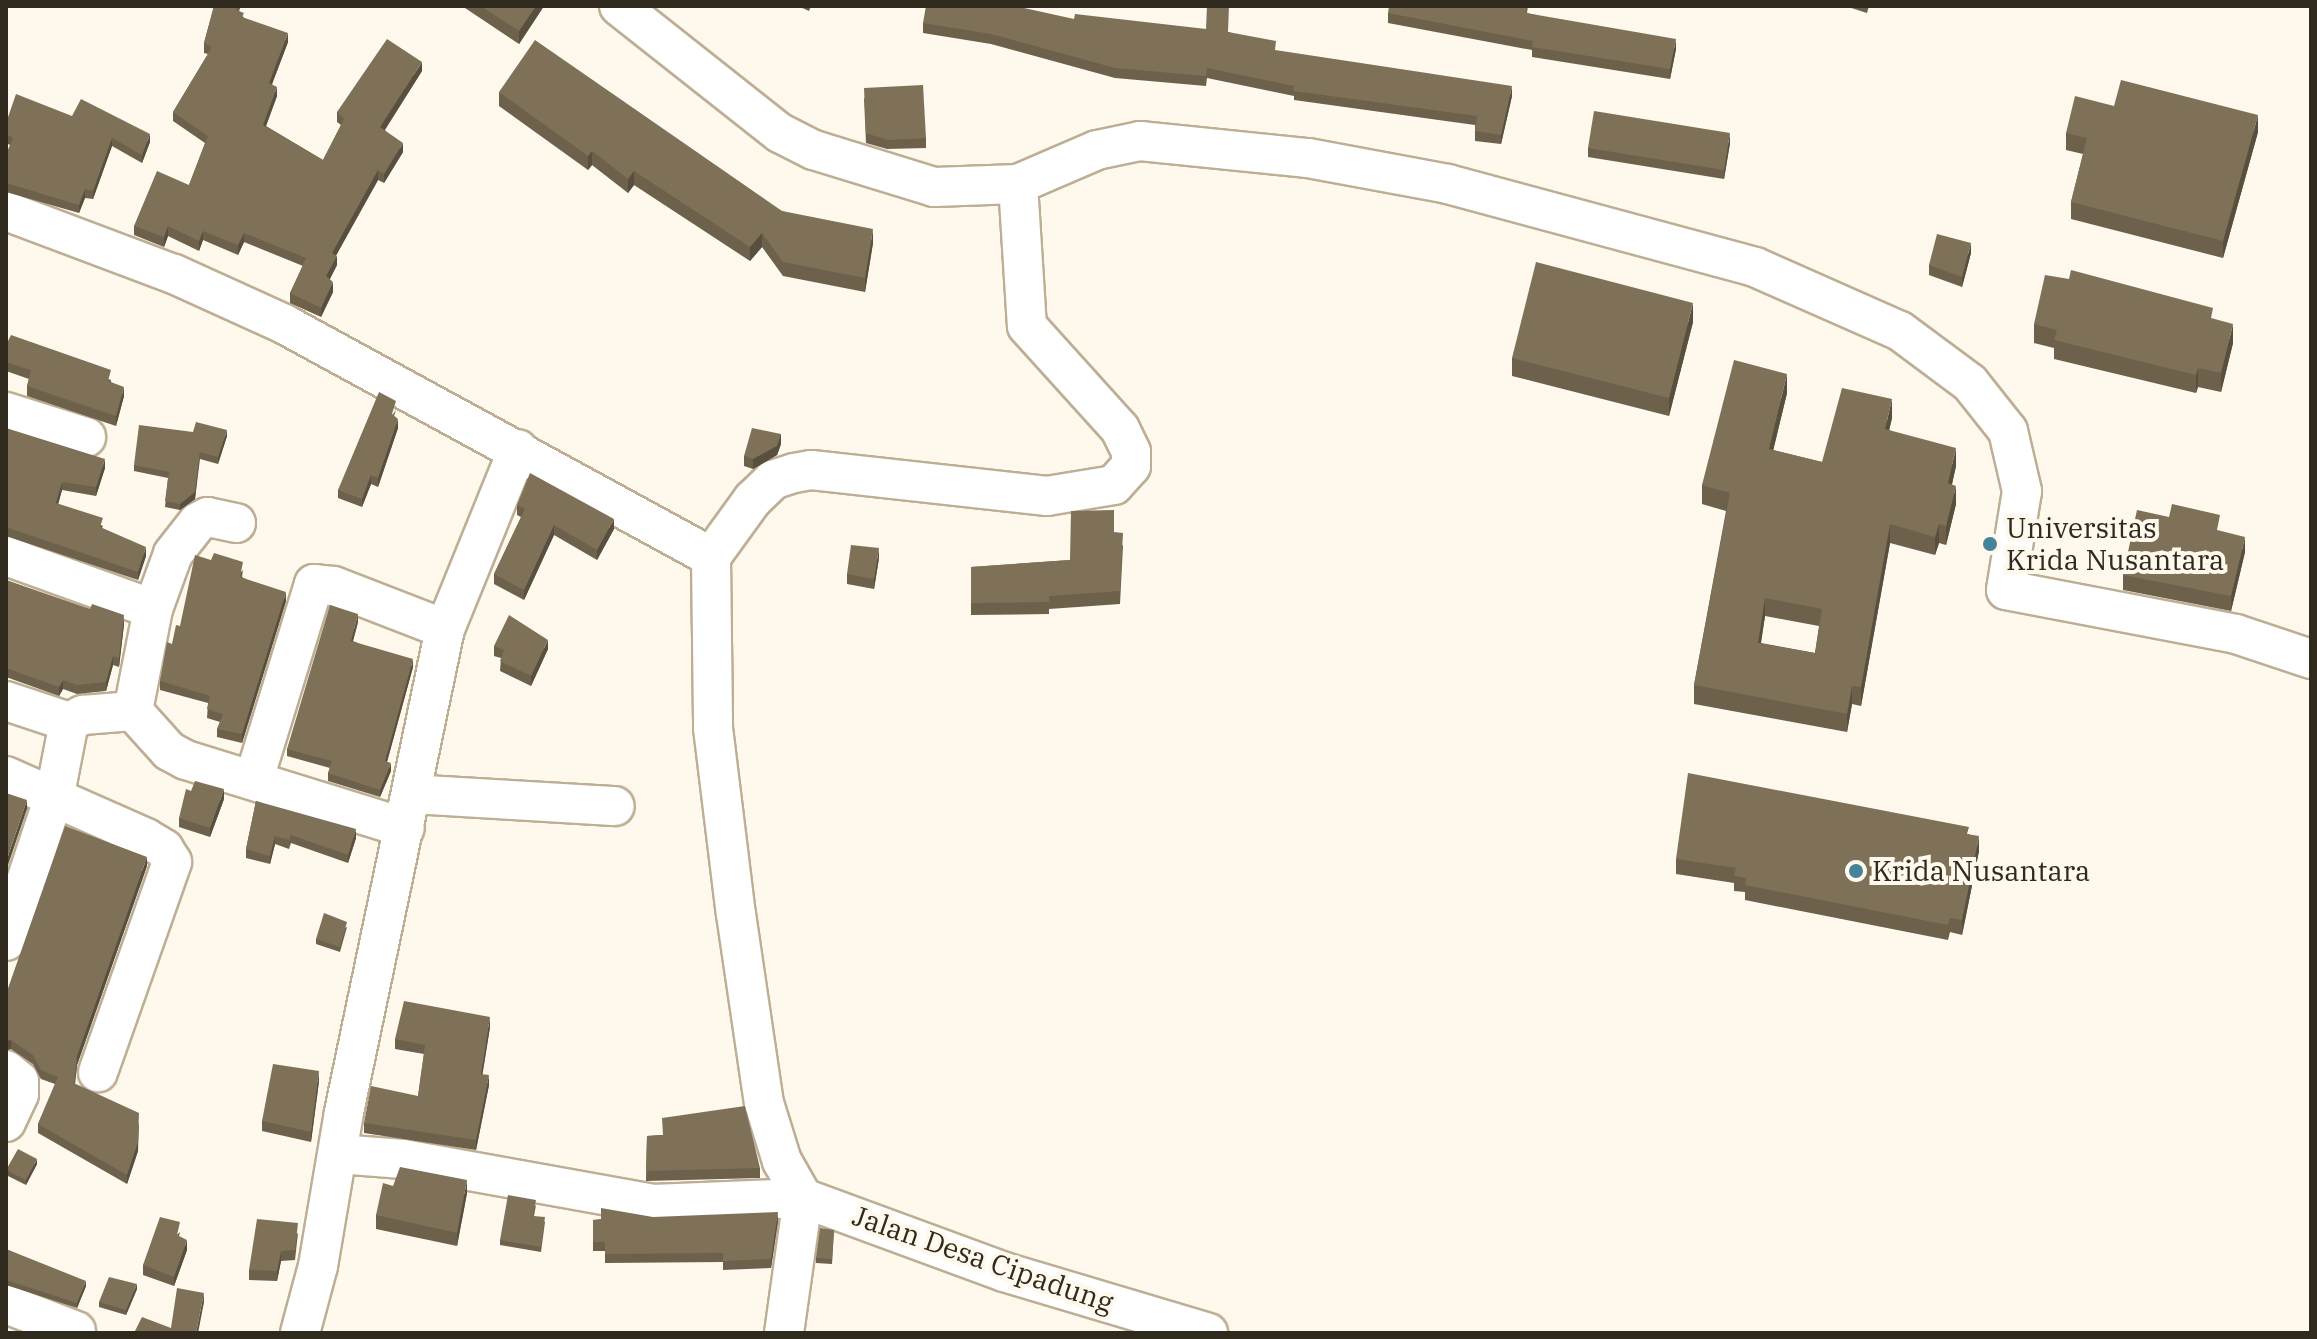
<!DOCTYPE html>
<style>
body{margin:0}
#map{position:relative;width:2317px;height:1339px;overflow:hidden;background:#fef8ed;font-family:"IBM Plex Serif",serif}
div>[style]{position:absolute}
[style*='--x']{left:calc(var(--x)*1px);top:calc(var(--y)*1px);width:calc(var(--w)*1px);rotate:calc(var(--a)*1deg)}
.roads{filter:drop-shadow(2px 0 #bdae94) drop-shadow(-2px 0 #bdae94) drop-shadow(0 2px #bdae94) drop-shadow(0 -2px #bdae94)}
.minor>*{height:38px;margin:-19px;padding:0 19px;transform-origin:19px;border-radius:19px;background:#fff}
.wall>*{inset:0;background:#6d614c}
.shaded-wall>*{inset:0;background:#594f3e}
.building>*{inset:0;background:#7f7158}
.dots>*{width:22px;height:22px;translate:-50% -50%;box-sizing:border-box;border:4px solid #fef8ed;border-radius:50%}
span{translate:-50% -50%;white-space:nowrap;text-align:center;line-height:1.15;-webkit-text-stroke:8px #fef8ed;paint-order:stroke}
.poi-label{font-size:28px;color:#2f291e}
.left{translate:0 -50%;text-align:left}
.street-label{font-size:28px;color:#2f291e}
.frame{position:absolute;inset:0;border:8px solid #2f291e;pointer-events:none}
</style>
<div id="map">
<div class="roads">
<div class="minor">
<i style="--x:619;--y:6;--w:205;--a:38.3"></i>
<i style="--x:780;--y:133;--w:38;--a:27"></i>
<i style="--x:814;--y:150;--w:126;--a:17.1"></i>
<i style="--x:934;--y:187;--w:84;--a:-2"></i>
<i style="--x:1018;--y:184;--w:142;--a:86.4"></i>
<i style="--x:1027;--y:326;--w:139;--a:47.9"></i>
<i style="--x:1120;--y:429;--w:25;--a:64"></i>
<i style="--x:1131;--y:452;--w:14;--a:90"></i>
<i style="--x:1131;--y:466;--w:25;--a:132"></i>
<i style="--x:1114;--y:485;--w:68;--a:170.7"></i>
<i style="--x:1047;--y:496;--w:237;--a:-173.7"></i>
<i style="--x:811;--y:470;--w:17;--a:170"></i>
<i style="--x:794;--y:473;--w:22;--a:162"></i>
<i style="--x:773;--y:480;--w:28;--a:136"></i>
<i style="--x:753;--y:499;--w:72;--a:125.9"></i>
<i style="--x:1018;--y:184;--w:86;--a:-23.3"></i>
<i style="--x:1097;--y:150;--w:44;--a:-11.8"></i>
<i style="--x:1140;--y:141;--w:169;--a:5.8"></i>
<i style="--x:1308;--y:158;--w:142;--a:10.5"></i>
<i style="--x:1448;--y:184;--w:318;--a:15.1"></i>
<i style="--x:1755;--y:267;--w:158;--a:23.8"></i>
<i style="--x:1900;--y:331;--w:87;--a:36.6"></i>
<i style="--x:1970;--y:383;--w:61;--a:51.6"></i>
<i style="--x:2008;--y:431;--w:62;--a:76.9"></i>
<i style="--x:2022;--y:491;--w:100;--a:99.2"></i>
<i style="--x:2006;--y:590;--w:234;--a:10.8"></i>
<i style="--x:2236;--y:634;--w:79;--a:18.4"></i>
<i style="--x:6;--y:211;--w:179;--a:20.6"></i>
<i style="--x:174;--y:274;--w:121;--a:24.4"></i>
<i style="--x:284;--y:324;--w:486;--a:28.6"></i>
<i style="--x:711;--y:557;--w:171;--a:89.3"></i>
<i style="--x:713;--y:728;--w:187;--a:83"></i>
<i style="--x:736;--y:914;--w:191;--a:81.6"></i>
<i style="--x:764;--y:1103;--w:61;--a:72.8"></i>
<i style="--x:782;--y:1161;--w:43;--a:60.4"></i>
<i style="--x:803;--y:1198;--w:136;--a:98"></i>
<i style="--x:6;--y:412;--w:84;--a:17.4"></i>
<i style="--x:236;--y:523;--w:29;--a:-168"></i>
<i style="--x:208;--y:517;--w:11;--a:153"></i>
<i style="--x:198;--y:522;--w:41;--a:128"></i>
<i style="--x:173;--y:554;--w:59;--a:110"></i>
<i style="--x:153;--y:609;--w:104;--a:101.1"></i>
<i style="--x:133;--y:711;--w:54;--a:48"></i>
<i style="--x:169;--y:751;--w:19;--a:28"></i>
<i style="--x:186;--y:760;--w:229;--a:17.2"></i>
<i style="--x:6;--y:556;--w:156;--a:19.8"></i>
<i style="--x:6;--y:701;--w:66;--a:18.4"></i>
<i style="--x:6;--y:776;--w:153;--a:23.9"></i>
<i style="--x:146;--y:838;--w:21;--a:31"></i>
<i style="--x:164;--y:849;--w:15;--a:58"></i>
<i style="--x:172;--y:862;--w:223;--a:109.4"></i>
<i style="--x:254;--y:779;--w:204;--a:-72.9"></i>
<i style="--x:314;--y:584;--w:20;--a:6"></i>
<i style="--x:334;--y:586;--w:119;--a:21.2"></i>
<i style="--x:411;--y:794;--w:204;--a:3.4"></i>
<i style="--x:6;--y:941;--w:155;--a:-71.6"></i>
<i style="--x:55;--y:794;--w:73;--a:-79"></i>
<i style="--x:69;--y:722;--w:16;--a:-27"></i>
<i style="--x:83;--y:715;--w:50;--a:-4.6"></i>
<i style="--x:6;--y:1070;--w:17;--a:40"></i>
<i style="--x:19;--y:1081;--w:13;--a:90"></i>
<i style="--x:19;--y:1094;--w:31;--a:115"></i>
<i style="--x:338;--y:1154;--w:65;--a:4.4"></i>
<i style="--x:403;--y:1159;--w:253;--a:10.2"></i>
<i style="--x:652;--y:1204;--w:151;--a:-2.3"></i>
<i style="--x:803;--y:1198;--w:214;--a:20.2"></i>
<i style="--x:1004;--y:1272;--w:213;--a:16.6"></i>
<i style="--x:6;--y:1304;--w:75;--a:21.1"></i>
<i style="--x:300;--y:1333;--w:69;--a:-75"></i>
<i style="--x:318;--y:1266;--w:156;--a:-80.4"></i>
<i style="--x:344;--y:1112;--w:493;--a:-78.2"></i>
<i style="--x:445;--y:629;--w:194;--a:-67.9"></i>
</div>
</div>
<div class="wall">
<i style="clip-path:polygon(214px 6px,241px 6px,239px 11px,244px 18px,288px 42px,272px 84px,277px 96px,266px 126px,323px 160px,341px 125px,337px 122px,337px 112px,422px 71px,385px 130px,403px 152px,384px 183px,378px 180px,336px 255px,337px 265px,330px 279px,333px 292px,321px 317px,290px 303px,290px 293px,303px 266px,244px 242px,238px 255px,203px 240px,199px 251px,168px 236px,164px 247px,134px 235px,134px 226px,189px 185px,205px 143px,173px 121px,173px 112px,208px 54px,204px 53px,204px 43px)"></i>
<i style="clip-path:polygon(462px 6px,544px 6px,519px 44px)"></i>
<i style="clip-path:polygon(798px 6px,811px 6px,809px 11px)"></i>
<i style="clip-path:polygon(1528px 6px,1527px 13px,1676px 49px,1670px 79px,1532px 57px,1532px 50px,1388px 23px,1388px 13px)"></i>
<i style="clip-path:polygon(1845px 6px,1869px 6px,1867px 13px)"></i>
<i style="clip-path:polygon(1074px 19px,1229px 32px,1276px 51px,1512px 96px,1501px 144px,1475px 141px,1475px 125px,1294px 100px,1294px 96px,1207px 78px,1206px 86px,1115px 78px,991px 44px,923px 33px,923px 23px)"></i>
<i style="clip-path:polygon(499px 92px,782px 211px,873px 243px,865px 292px,783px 276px,762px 247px,750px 261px,634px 185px,628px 193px,592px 165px,588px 170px,499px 106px)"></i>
<i style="clip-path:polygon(864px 98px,926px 138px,926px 148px,887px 149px,866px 143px)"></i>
<i style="clip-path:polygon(2114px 106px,2258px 132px,2223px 258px,2071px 219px,2071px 202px,2083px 154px,2066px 150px,2066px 133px)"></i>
<i style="clip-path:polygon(72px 116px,150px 142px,142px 163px,112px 146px,93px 199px,85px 198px,79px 213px,6px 192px,6px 155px,10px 145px,6px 143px,6px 123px)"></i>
<i style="clip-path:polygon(1730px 143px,1724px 179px,1588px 157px,1588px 148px)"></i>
<i style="clip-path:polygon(1971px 253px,1962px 287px,1929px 275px,1929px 265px)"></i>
<i style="clip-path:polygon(2213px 319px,2233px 343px,2221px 392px,2198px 387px,2196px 393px,2054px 359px,2054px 348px,2034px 343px,2034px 324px)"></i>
<i style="clip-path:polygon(1693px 322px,1669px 416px,1512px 376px,1512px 358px)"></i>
<i style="clip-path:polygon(6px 345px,111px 380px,111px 382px,124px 396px,116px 426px,27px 396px,27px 386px,29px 379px,6px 371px)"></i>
<i style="clip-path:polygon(evenodd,1787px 393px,1773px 450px,1822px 462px,1892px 418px,1889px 430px,1956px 466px,1952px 484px,1956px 504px,1946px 545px,1939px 543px,1935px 555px,1890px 543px,1861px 706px,1852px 704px,1847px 732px,1694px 704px,1694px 685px,1726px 511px,1702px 504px,1702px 485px,1787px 393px,1765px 616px,1819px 626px,1815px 653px,1761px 643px,1765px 616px)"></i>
<i style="clip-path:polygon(396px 410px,394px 416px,398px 428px,378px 487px,371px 484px,362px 507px,338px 498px,338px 490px)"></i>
<i style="clip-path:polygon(6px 428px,105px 468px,96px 496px,62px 490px,58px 504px,103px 526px,102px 528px,146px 556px,138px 580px,6px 536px)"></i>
<i style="clip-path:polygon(227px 436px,218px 464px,200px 459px,195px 499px,180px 510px,165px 507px,168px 478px,134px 471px,134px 465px)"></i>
<i style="clip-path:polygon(781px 444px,777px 455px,753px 469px,744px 466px,744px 456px)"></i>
<i style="clip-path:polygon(517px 505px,614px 529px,597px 560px,554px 535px,524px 600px,494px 584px,494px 574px,521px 517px,517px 515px)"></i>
<i style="clip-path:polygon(2220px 531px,2245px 552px,2231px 611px,2123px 590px,2123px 575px)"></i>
<i style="clip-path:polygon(1114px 532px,1123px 546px,1120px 604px,1049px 609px,1049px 614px,971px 615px,971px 567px,1070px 560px)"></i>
<i style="clip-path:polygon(879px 558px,874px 589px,847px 584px,847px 574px)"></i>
<i style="clip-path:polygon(243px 570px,242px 577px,286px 601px,242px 743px,217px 737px,217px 729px,220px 722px,207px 718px,208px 703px,160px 690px,160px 681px,172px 644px)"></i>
<i style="clip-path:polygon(6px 580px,124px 624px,119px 667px,113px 665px,106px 691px,77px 694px,63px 689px,59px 696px,6px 677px)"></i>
<i style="clip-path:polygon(358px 622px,353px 641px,413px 667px,387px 762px,391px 771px,380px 797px,328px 781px,328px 773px,330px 768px,287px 756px,287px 749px)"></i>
<i style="clip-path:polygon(494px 646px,548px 649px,531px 686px,500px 671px,501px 658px,494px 656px)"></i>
<i style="clip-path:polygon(224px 799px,210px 837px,179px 827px,179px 818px)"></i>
<i style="clip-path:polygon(256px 801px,356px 838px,348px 863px,291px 843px,289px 849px,275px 844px,270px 864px,246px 858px,246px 849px)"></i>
<i style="clip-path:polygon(1969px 834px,1979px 851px,1962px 935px,1950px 932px,1948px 940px,1745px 900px,1745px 892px,1734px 891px,1734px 883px,1676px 874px,1676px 859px)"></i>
<i style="clip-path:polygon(147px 866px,77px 1065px,75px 1084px,138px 1151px,127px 1184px,38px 1133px,38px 1124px,55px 1084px,41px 1079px,33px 1064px,11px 1049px,6px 1050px,6px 994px)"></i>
<i style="clip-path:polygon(347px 927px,340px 952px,316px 944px,316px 939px)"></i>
<i style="clip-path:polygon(490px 1027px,482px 1075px,489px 1085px,476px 1150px,364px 1133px,364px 1123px,418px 1096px,424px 1054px,395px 1049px,395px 1039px)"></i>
<i style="clip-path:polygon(319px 1081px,311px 1142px,262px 1131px,262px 1121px)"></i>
<i style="clip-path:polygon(662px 1135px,760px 1168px,760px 1178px,646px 1181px,647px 1136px)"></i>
<i style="clip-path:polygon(37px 1164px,26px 1185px,6px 1175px,6px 1169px)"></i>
<i style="clip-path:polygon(467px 1193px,457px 1246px,376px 1229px,376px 1215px)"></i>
<i style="clip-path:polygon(536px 1205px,534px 1216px,545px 1222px,541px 1252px,500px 1245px,500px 1240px)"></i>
<i style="clip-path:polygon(653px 1217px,778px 1221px,771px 1268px,723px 1270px,723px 1262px,605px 1263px,605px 1251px,593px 1251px,593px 1220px)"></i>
<i style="clip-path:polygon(834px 1230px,832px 1264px,816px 1263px,816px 1258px)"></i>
<i style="clip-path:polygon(180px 1232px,179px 1236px,187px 1250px,174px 1286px,143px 1275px,143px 1265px)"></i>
<i style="clip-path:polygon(298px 1233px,295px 1260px,281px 1261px,277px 1281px,249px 1280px,249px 1270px)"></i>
<i style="clip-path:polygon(6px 1249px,86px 1286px,77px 1308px,6px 1285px)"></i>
<i style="clip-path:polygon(137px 1289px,126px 1315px,99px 1307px,99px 1302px)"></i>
</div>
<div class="shaded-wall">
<i style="clip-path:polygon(536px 6px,544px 6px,519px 44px,519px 31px)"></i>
<i style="clip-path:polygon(288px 33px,288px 42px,269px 92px,269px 83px)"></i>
<i style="clip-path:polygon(1676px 39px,1676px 49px,1670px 79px,1670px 69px)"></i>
<i style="clip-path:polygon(422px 62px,422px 71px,380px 137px,380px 127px)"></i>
<i style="clip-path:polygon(1512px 86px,1512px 96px,1501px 144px,1501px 135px)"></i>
<i style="clip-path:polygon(277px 87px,277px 96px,263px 134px,263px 125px)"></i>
<i style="clip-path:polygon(2258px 115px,2258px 132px,2223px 258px,2223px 241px)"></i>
<i style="clip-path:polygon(1730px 133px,1730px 143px,1724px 179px,1724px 170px)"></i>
<i style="clip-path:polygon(150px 134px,150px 142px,142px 163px,142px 155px)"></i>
<i style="clip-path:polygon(112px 138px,112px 146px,93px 199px,93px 191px)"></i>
<i style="clip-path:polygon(403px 143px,403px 152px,384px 183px,384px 174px)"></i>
<i style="clip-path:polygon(592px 151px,592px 165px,588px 170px,588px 156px)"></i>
<i style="clip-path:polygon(378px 170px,378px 180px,332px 263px,332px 253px)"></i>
<i style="clip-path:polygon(634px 171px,634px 185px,628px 193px,628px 179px)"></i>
<i style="clip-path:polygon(85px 189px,85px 198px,79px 213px,79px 205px)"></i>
<i style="clip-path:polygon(168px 226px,168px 236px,164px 247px,164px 237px)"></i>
<i style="clip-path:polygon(873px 229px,873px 243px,865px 292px,865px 278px)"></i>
<i style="clip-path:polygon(203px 231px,203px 240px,199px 251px,199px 241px)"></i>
<i style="clip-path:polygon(244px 233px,244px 242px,238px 255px,238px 245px)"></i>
<i style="clip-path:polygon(762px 233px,762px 247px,750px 261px,750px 247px)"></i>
<i style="clip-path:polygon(1971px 243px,1971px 253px,1962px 287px,1962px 277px)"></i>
<i style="clip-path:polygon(337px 256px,337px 265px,326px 286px,326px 276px)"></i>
<i style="clip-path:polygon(333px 282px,333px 292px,321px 317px,321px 308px)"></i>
<i style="clip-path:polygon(1693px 303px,1693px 322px,1669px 416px,1669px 398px)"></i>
<i style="clip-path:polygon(2233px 324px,2233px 343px,2221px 392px,2221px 373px)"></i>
<i style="clip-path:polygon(2198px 368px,2198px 387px,2196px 393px,2196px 375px)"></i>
<i style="clip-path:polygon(1787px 374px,1787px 393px,1769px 468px,1769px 449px)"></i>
<i style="clip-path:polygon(124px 387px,124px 396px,116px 426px,116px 416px)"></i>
<i style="clip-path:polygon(1892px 399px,1892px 418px,1885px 448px,1885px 429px)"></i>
<i style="clip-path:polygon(398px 419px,398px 428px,378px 487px,378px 478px)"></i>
<i style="clip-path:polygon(227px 430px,227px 436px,218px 464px,218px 457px)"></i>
<i style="clip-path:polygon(781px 434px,781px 444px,777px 455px,753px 469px,753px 459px)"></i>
<i style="clip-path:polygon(1956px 448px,1956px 466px,1948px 502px,1948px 483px)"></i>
<i style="clip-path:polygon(200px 452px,195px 499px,180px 510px,180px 504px)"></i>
<i style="clip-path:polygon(105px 459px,105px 468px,96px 496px,96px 487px)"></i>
<i style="clip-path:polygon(371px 475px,371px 484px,362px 507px,362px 499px)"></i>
<i style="clip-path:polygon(62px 482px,62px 490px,56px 512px,56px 503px)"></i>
<i style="clip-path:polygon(1956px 486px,1956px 504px,1946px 545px,1946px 526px)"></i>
<i style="clip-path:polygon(614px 519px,614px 529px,597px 560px,597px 550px)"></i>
<i style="clip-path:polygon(1890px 524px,1890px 543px,1861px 706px,1861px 687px)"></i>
<i style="clip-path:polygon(1939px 524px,1939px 543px,1935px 555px,1935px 537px)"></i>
<i style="clip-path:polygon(554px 525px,554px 535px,524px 600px,524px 590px)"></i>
<i style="clip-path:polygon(2245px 537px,2245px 552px,2231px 611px,2231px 596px)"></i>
<i style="clip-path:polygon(146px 547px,146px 556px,138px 580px,138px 572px)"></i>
<i style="clip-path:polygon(879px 548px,879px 558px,874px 589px,874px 579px)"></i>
<i style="clip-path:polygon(286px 592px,286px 601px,242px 743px,242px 734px)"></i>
<i style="clip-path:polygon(1765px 598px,1765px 616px,1758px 661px,1758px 643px)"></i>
<i style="clip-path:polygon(358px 614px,358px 622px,351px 648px,351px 641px)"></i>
<i style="clip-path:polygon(124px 615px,124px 624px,119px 667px,119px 658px)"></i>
<i style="clip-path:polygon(548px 640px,548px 649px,531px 686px,531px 676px)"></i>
<i style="clip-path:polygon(113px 656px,113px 665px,106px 691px,106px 682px)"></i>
<i style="clip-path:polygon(413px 659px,413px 667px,385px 769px,385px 761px)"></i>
<i style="clip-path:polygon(63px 680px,63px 689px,59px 696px,59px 687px)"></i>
<i style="clip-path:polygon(1852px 686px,1852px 704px,1847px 732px,1847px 714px)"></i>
<i style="clip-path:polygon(391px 763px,391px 771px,380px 797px,380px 790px)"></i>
<i style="clip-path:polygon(224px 789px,224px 799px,210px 837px,210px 828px)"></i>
<i style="clip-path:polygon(27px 800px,27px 809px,6px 871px,6px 862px)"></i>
<i style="clip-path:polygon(356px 829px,356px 838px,348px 863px,348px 855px)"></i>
<i style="clip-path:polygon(275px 836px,275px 844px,270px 864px,270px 856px)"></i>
<i style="clip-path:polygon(1979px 836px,1979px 851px,1962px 935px,1962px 920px)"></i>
<i style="clip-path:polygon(147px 857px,147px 866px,77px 1065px,74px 1092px,77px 1056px)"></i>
<i style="clip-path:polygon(490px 1017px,490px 1027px,481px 1084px,481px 1074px)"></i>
<i style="clip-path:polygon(11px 1040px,11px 1049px,6px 1050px,6px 1041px)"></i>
<i style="clip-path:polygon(319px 1071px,319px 1081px,311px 1142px,311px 1132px)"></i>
<i style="clip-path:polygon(489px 1075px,489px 1085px,476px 1150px,476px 1140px)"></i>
<i style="clip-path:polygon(139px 1122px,138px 1151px,127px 1184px,127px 1175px)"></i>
<i style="clip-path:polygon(37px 1159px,37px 1164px,26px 1185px,26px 1180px)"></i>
<i style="clip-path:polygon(467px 1180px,467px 1193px,457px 1246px,457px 1233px)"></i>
<i style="clip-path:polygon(778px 1212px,778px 1221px,771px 1268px,771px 1259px)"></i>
<i style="clip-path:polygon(187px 1240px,187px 1250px,174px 1286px,174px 1277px)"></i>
<i style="clip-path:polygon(281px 1251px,281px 1261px,277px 1281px,277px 1271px)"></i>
<i style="clip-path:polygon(86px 1281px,86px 1286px,77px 1308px,77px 1303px)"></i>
<i style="clip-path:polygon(137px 1284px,137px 1289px,126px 1315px,126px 1310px)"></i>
<i style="clip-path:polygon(204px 1293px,204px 1302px,198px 1333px,196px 1333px)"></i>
</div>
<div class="building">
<i style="clip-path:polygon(214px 6px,237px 6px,236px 10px,244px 13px,242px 17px,288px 33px,269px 83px,277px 87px,263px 125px,323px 160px,344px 119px,337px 112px,387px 39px,422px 62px,380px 127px,403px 143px,384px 174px,378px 170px,332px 253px,337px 256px,326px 276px,333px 282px,321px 308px,290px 293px,306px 258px,244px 233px,238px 245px,203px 231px,199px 241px,168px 226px,164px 237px,134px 226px,157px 171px,189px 185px,208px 136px,173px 112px,212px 47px,204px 43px)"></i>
<i style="clip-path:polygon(481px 6px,536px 6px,519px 31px)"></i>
<i style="clip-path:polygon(926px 6px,1015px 6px,1074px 19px,1075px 14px,1206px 29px,1207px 6px,1229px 6px,1228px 32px,1276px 41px,1275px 50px,1512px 86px,1501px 135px,1475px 131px,1477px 116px,1294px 91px,1294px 86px,1207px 68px,1206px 76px,1115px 68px,991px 34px,923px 23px)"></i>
<i style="clip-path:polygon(1389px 6px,1527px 6px,1526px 13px,1676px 39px,1670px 69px,1532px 47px,1533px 41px,1388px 13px)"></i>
<i style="clip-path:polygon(535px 40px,782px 211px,873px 229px,865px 278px,783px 262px,762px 233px,750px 247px,634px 171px,628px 179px,592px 151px,588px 156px,499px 92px)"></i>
<i style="clip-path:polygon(2121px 80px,2258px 115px,2223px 241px,2071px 202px,2087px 138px,2066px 133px,2075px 96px,2114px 106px)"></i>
<i style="clip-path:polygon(923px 85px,926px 138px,887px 140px,866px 133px,864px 88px)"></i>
<i style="clip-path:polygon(16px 94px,72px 116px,81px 99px,150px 134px,142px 155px,112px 138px,93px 191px,85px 189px,79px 205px,6px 183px,6px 155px,13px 138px,6px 134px,6px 123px)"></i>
<i style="clip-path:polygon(1594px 111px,1730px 133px,1724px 170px,1588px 148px)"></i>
<i style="clip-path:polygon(1937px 234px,1971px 243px,1962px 277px,1929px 265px)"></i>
<i style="clip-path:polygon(1536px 262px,1693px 303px,1669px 398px,1512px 358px)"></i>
<i style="clip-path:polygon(2071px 270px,2213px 308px,2211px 318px,2233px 324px,2221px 373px,2198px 368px,2196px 375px,2054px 340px,2057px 330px,2034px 324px,2045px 275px,2069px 279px)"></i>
<i style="clip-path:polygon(11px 335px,111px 370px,108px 381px,124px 387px,116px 416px,27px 386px,31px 370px,6px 362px,6px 345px)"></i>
<i style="clip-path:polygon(evenodd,1734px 360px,1787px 374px,1769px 449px,1822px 462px,1842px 388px,1892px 399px,1885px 429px,1956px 448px,1948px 483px,1956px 486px,1946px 526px,1939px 524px,1935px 537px,1890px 524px,1861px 687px,1852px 686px,1847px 714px,1694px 685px,1730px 493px,1702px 485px,1734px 360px,1765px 598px,1822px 609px,1815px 653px,1758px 643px,1765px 598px)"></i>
<i style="clip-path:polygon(379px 392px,396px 401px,392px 414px,398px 419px,378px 478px,371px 475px,362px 499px,338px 490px)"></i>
<i style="clip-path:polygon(196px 422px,227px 430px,218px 457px,200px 452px,195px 492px,180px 504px,165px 501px,169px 472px,134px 465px,139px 425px,193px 432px)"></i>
<i style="clip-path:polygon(6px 428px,105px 459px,96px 487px,62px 482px,56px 503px,103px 518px,100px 527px,146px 547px,138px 572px,6px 527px)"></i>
<i style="clip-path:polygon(752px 428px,781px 434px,777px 446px,753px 459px,744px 456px)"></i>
<i style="clip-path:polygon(530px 473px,614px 519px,597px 550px,554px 525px,524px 590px,494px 574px,525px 509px,517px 505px)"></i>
<i style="clip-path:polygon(2172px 504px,2220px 515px,2217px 530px,2245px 537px,2231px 596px,2123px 575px,2137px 510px,2169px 517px)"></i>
<i style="clip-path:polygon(1114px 510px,1114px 532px,1123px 533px,1120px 591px,1049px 596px,1049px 602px,971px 603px,971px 567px,1070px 560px,1071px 511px)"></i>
<i style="clip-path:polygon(851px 545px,879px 548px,874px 579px,847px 574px)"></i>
<i style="clip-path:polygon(214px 553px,243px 562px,240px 577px,286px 592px,242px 734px,217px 729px,223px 714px,207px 709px,210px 696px,160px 681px,167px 642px,172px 644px,176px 625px,180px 626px,195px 555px,211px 560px)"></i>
<i style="clip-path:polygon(6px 580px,90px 609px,92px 604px,124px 615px,119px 658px,113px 656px,106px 682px,77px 685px,63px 680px,59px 687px,6px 668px)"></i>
<i style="clip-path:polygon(330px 605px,358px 614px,351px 641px,413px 659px,385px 761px,391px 763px,380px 790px,328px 773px,332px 761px,287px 749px)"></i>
<i style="clip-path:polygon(509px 615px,548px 640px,531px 676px,500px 661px,504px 650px,494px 646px)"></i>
<i style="clip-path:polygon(1688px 773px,1969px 827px,1967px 834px,1979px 836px,1962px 920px,1950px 918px,1948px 925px,1745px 885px,1746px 878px,1734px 876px,1736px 868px,1676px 859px)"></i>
<i style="clip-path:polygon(195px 781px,224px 789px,210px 828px,179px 818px,186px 789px,191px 791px)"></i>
<i style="clip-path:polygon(6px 793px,27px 800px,6px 862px)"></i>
<i style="clip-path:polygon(256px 801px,356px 829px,348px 855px,291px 835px,289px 840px,275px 836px,270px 856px,246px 849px)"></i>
<i style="clip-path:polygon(65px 826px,147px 857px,77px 1056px,74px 1083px,65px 1079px,139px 1113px,138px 1142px,127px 1175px,38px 1124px,58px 1077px,41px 1070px,33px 1055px,11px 1040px,6px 1041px,6px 994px)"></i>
<i style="clip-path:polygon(324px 913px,347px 922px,340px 947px,316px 939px)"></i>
<i style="clip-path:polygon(404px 1001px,490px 1017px,481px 1074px,489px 1075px,476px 1140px,364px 1123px,371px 1086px,418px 1096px,425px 1045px,395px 1039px)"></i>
<i style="clip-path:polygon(273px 1064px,319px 1071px,311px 1132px,262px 1121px)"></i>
<i style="clip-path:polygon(745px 1106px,760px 1168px,646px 1171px,647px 1136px,663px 1135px,662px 1118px)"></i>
<i style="clip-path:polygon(18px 1149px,37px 1159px,26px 1180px,6px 1170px)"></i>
<i style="clip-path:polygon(400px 1167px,467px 1180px,457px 1233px,376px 1215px,383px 1183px,393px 1186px)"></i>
<i style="clip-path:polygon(508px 1195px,536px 1200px,533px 1216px,545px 1217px,541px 1247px,500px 1240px)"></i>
<i style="clip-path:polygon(601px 1208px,653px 1217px,778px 1212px,771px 1259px,723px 1261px,723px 1253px,605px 1254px,605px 1242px,593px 1242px,593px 1220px,601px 1219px)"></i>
<i style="clip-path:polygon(160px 1217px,180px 1222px,177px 1235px,187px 1240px,174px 1277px,143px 1265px)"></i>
<i style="clip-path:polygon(257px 1219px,298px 1223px,295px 1250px,281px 1251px,277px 1271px,249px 1270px)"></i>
<i style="clip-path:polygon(820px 1228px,834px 1230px,832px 1259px,816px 1258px)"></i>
<i style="clip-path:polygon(6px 1249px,86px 1281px,77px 1303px,6px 1280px)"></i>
<i style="clip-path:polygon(109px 1277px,137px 1284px,126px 1310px,99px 1302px)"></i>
<i style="clip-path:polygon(177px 1288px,204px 1293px,196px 1333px,134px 1333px,142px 1317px,171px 1328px)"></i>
</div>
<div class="dots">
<i style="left:1990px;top:544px;background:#448398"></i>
<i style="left:1856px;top:871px;background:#448398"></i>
</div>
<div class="poi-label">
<span class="left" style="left:2006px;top:544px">Universitas<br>Krida Nusantara</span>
<span class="left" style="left:1872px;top:871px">Krida Nusantara</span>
</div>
<div class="street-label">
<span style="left:983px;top:1259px;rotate:19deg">Jalan Desa Cipadung</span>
</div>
<div class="frame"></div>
</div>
